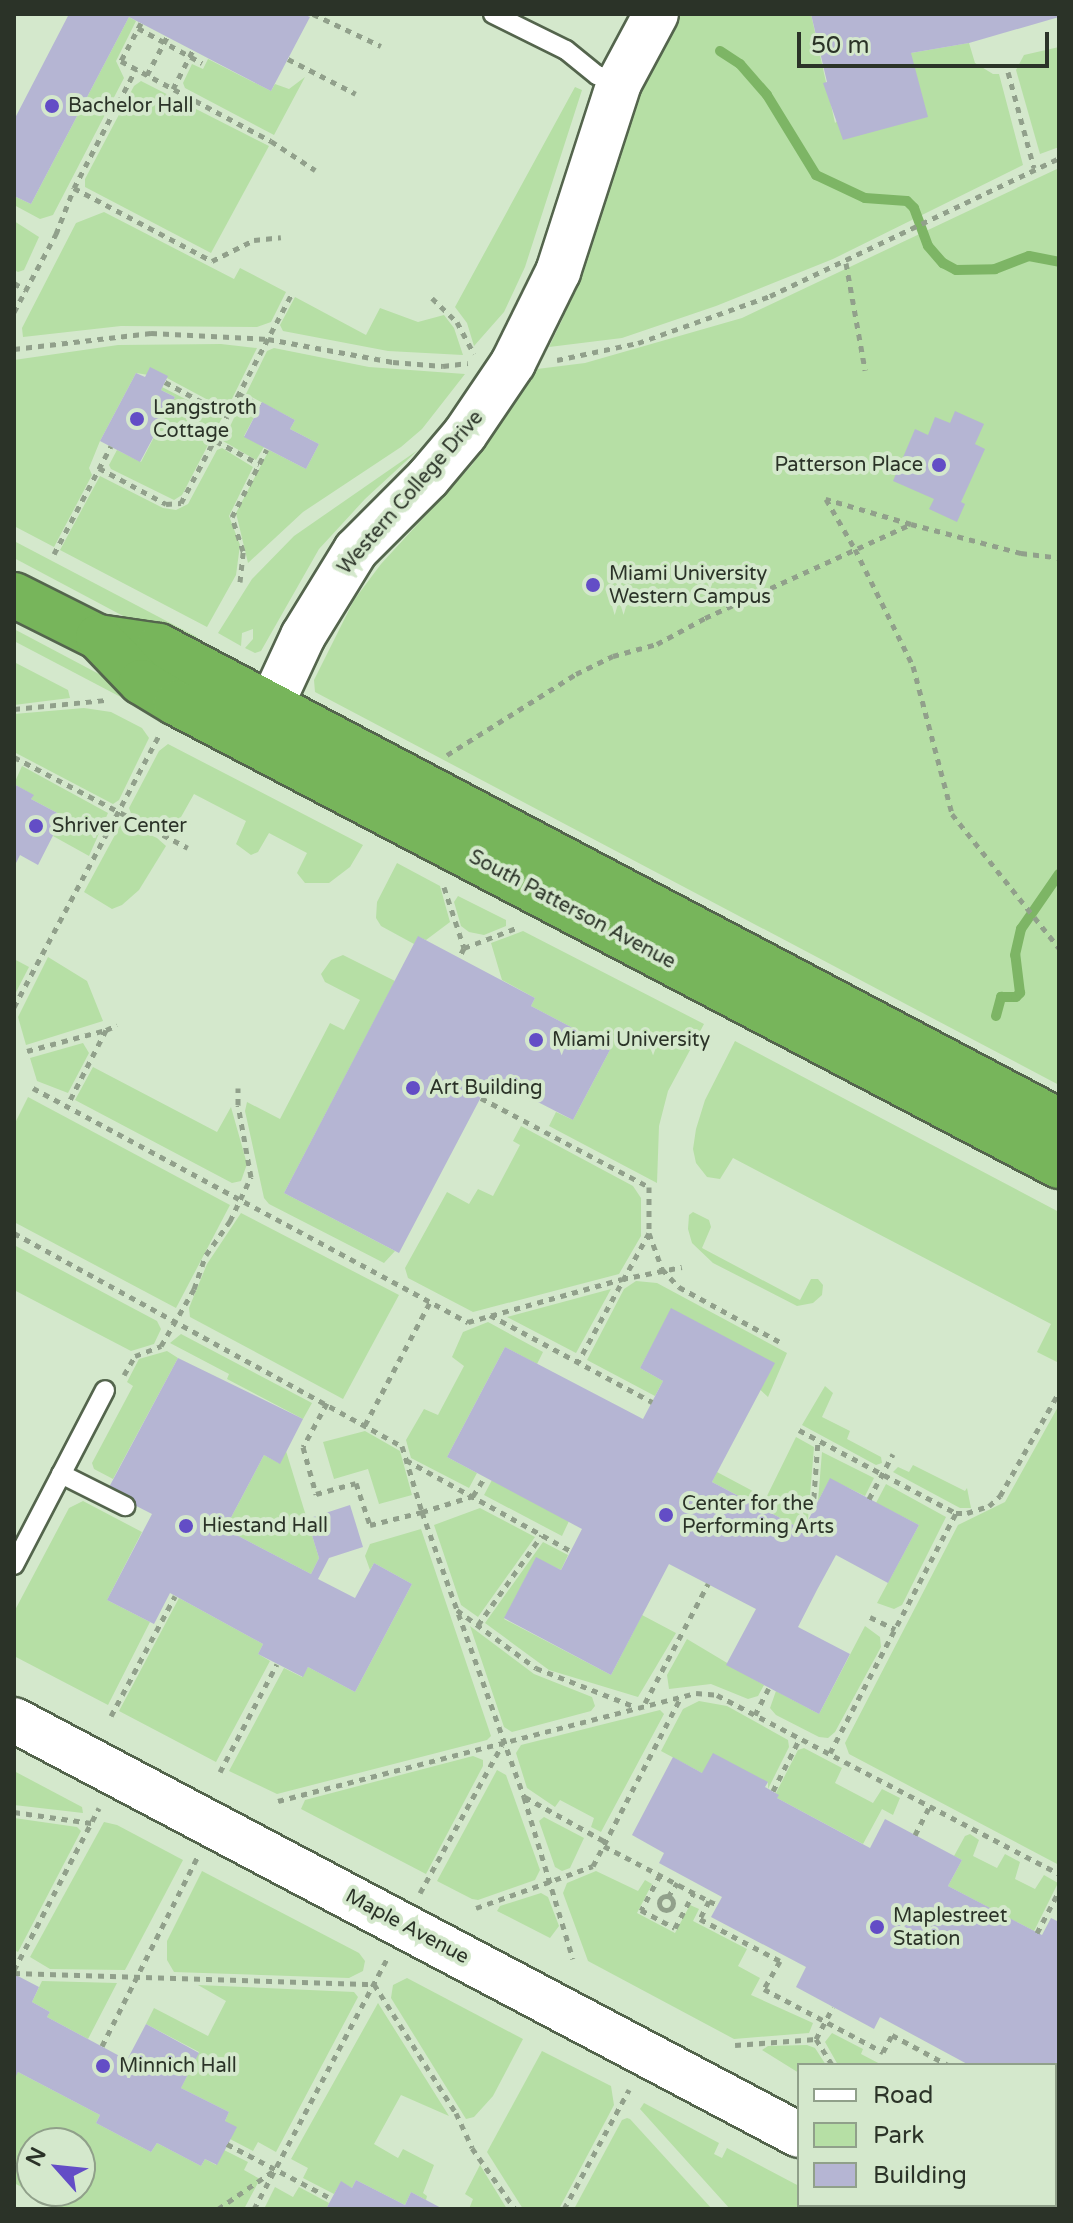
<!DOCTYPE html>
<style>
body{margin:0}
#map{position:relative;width:1073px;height:2223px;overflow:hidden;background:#d4e8cc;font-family:"Varela Round",sans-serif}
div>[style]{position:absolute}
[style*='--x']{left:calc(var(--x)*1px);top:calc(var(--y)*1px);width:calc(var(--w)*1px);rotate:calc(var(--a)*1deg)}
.green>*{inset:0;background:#b6dfa5}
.stream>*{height:10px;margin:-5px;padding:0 5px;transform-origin:5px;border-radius:5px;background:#7db565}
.building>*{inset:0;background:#b5b5d3}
.path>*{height:5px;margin-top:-2.5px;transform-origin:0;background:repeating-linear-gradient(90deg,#91a08b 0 6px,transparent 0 12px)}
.path>.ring{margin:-2.5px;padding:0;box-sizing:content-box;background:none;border:5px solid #91a08b;border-radius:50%}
.roads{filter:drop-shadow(2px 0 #54654d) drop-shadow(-2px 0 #54654d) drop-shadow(0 2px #54654d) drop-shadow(0 -2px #54654d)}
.lane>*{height:18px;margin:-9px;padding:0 9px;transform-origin:9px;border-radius:9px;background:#fff}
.secondary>*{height:44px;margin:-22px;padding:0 22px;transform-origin:22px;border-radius:22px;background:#fff}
.highway>*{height:44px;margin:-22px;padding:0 22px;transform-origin:22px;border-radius:22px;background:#77b55b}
.dots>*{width:22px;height:22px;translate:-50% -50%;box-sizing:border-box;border:4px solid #d4e8cc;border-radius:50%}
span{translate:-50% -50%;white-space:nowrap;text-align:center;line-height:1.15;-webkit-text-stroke:8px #d4e8cc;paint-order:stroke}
.poi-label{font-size:20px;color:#2b3328}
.left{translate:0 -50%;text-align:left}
.right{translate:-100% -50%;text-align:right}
.street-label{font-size:20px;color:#2b3328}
.frame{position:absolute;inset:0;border:16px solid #2b3328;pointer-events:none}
.legend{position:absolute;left:797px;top:2063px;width:260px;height:144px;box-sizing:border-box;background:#d4e8cc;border:2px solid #90a08a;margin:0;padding:10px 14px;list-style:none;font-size:24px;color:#2b3328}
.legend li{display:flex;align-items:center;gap:16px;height:40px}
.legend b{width:40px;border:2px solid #90a08a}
.north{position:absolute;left:16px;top:2127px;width:80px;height:80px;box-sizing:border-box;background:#d4e8cc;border:2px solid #90a08a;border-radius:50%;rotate:297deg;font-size:22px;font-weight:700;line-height:32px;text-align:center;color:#2b3328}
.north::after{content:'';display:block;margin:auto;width:28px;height:36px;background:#634dc6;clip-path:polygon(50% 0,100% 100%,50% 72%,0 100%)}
.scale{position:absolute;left:797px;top:32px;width:252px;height:36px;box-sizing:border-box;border:4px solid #2b3328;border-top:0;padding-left:10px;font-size:24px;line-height:28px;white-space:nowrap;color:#2b3328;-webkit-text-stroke:6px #d4e8cc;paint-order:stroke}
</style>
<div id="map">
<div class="green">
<i style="clip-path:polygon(680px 14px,811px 14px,835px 123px,911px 53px,969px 43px,975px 63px,993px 74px,999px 74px,1023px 165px,833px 259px,716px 306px,622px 338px,549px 347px,563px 318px,611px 165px,649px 72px)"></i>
<i style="clip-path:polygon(129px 17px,136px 21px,116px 61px,124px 78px,53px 215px,40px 219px,14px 205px,14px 196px,31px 204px)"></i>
<i style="clip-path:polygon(1059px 47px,1059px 147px,1040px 154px,1016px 70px,1024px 55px)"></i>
<i style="clip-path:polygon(208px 59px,271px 91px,275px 84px,289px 89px,305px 77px,274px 135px,185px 88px,183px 83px,192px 64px,203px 69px)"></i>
<i style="clip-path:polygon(141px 81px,269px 146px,211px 253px,85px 187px,85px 179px,134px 86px)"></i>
<i style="clip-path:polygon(575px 87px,582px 90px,525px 267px,504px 312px,474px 346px,467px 323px,455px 307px)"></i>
<i style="clip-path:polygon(1059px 168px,1059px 1085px,315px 692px,314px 680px,354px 600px,381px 564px,472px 465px,537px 369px,585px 363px,742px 318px)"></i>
<i style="clip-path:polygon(104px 212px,234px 279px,240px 268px,286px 292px,271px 322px,257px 327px,121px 326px,23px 337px,22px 328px,76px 223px)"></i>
<i style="clip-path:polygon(14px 221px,39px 237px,24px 270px,18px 272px,14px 270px)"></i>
<i style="clip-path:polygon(295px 297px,366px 335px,380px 308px,418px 322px,444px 315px,454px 328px,463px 355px,388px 351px,283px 331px,280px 325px)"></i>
<i style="clip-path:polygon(221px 344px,257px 348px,228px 407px,223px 408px,167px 378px,136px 373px,100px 441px,89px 468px,92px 475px,54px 547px,14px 526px,14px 360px,118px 345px)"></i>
<i style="clip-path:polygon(274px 348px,369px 367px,465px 374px,422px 429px,401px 447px,303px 512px,248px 563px,236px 513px,269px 450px,306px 469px,319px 444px,290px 429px,295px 420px,246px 394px,267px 351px)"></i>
<i style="clip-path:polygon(162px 387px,222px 418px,182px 495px,174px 500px,111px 469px,109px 465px,117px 450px,141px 462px,175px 397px,161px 390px)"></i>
<i style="clip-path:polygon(243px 399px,259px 408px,244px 436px,264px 447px,256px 460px,223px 441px)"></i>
<i style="clip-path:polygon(222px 448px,253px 467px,229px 516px,240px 545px,236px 575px,207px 627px,60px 550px,100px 476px,163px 508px,176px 510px,188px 504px,217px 450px)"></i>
<i style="clip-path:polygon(418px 450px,365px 499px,319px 549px,261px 651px,255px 653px,245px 648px,253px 639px,253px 629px,242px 633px,241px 646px,218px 633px,252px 579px,294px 536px)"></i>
<i style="clip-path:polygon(14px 541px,197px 637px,189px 651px,14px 558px)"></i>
<i style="clip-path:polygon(14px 629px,167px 710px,155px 715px,14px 641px)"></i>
<i style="clip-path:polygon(14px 662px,68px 690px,70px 698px,14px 705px)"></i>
<i style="clip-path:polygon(84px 708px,111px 712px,142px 728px,149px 738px,119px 800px,113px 804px,14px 752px,14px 714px)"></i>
<i style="clip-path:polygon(168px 744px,363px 845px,350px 867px,329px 883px,305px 883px,297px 873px,307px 853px,269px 833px,258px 852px,251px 855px,236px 844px,246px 821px,194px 794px,172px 833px,163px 833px,132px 816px,129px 808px,159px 751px)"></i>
<i style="clip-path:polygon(22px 766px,108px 813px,89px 856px,53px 836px,63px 816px,31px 799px,33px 795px,14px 784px)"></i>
<i style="clip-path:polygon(122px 822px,157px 838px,166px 846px,139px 890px,122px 905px,112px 909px,84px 892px)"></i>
<i style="clip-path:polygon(397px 863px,440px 886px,450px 922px,426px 940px,418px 937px,414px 944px,381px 926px,376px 918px,377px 902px)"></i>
<i style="clip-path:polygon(458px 896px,506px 920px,506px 926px,484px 935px,469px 932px,461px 926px,454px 902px)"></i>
<i style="clip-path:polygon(523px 931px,704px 1024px,668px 1091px,659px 1126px,657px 1183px,549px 1126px,556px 1112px,573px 1120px,611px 1048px,531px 1006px,535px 998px,502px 980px,491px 943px)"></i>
<i style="clip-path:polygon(343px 955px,395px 981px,284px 1193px,395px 1251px,384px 1263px,269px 1204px,264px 1198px,245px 1111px,247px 1102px,280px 1119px,330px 1023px,344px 1030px,360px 1000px,325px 982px,321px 974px,331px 960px)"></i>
<i style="clip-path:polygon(48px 957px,87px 981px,103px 1021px,26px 1045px,18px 1017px)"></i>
<i style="clip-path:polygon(14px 959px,29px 967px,14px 996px)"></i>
<i style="clip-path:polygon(735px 1041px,1059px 1212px,1059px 1363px,1037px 1352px,1051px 1324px,733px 1158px,720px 1179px,707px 1177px,696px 1163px,693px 1149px,696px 1129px,705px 1100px)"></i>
<i style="clip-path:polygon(83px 1043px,89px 1053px,68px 1093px,37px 1081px,30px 1058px)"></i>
<i style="clip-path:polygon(93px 1067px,217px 1132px,231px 1107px,247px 1164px,241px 1181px,232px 1183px,75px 1100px)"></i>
<i style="clip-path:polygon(28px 1097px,230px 1205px,176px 1308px,14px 1222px,14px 1125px)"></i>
<i style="clip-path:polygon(521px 1126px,633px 1186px,641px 1198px,641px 1236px,619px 1274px,473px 1312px,408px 1278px,405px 1268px,447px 1192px,469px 1204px,478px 1189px,493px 1196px,520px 1145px,513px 1141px)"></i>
<i style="clip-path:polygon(693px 1212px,709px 1220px,711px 1227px,702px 1248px,800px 1300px,811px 1279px,818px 1279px,823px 1285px,822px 1295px,813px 1303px,797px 1306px,713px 1263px,692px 1243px,688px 1229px,689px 1215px)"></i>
<i style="clip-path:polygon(241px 1213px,399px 1295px,343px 1399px,190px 1317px,189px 1308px,207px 1264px)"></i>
<i style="clip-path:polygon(14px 1245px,157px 1321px,161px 1329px,154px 1344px,131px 1351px,14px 1290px)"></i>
<i style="clip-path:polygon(636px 1281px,657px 1283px,787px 1353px,768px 1397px,672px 1309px,640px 1368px,663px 1381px,655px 1396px,587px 1360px,624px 1289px)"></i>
<i style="clip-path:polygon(611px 1289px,576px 1353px,507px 1317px)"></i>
<i style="clip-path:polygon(488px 1322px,543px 1352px,537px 1364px,505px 1347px,447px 1457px,477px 1473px,469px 1488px,411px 1458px,406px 1440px,424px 1409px,438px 1415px,464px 1366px,452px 1357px,463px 1332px)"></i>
<i style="clip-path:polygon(181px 1334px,312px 1403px,303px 1419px,227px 1379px,229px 1374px,170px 1343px)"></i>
<i style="clip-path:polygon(167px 1351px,178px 1358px,113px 1479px,94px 1469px,92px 1463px,133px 1386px,127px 1382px,139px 1359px)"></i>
<i style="clip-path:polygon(825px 1386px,833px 1393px,822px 1417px,850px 1431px,847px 1439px,881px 1457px,882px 1463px,876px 1465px,802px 1425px)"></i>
<i style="clip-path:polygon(1059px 1405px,1059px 1865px,849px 1754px,845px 1743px,958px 1525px,1005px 1502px)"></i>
<i style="clip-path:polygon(365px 1431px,400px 1451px,412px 1495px,379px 1504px,368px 1469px,334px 1479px,323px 1442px)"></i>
<i style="clip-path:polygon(796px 1437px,814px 1447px,808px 1519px,803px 1530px,712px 1482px,717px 1472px,766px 1498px)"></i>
<i style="clip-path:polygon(286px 1451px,319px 1558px,311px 1574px,225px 1529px,264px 1455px,279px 1463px)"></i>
<i style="clip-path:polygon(822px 1452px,874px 1478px,865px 1496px,830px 1479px,818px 1501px)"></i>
<i style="clip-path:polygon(913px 1465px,965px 1491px,967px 1488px,971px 1508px,960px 1508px,893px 1472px,898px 1467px,909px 1472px)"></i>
<i style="clip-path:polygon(492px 1480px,569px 1521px,562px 1536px,484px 1495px)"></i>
<i style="clip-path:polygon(886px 1484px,946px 1517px,902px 1605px,894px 1609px,877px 1603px,919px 1525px,876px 1503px)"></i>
<i style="clip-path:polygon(83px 1501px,142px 1532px,107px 1600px,150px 1622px,108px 1705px,14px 1656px,14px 1612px,69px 1508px)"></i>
<i style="clip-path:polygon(480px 1508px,535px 1537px,478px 1617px,461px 1605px,434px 1525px)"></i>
<i style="clip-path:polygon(421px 1529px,491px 1736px,487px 1740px,277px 1794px,229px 1771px,284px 1668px,302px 1677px,308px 1667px,355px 1692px,412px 1584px,374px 1563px,370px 1570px,365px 1556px,370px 1544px)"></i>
<i style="clip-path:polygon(543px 1542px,568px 1555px,561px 1570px,536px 1558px,504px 1619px,611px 1675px,642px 1615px,676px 1633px,638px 1697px,549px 1670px,485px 1623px)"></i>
<i style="clip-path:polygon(179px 1598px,263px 1644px,258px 1654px,270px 1661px,216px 1762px,119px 1711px)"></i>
<i style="clip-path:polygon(470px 1626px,534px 1674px,592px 1697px,595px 1706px,591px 1711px,512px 1732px,504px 1727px)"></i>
<i style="clip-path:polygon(865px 1626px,880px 1637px,881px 1647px,835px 1732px,828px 1738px,819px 1737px,776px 1715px,770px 1708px,776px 1691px,819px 1714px)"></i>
<i style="clip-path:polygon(687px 1639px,764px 1685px,758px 1696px,748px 1699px,711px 1684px,669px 1689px,667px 1675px)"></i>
<i style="clip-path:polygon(699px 1701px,727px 1706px,788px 1740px,789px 1747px,768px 1789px,768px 1782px,702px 1773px,661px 1751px,683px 1709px)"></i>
<i style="clip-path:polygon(660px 1710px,664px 1714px,601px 1832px,591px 1827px,594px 1818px,560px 1800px,555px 1807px,527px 1788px,516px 1753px,521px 1745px)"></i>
<i style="clip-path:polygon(804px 1748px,842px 1768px,835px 1783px,873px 1803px,882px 1789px,900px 1798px,893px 1815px,882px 1809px,863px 1844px,777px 1798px,776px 1793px,798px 1750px)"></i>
<i style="clip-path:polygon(473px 1756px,483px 1760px,483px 1766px,426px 1874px,301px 1809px,305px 1800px)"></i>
<i style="clip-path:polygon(497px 1770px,506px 1775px,540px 1870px,535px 1880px,478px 1900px,472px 1899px,437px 1881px)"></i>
<i style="clip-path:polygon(14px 1771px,82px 1807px,83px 1813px,14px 1805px)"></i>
<i style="clip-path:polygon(544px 1817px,584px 1838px,570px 1868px,562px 1871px,555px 1867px,539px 1821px)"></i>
<i style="clip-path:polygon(14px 1818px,77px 1827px,81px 1831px,18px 1952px,14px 1950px)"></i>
<i style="clip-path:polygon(104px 1822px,117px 1825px,183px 1860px,125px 1970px,50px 1969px,30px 1957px)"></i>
<i style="clip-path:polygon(970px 1834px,979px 1840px,973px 1856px,997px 1868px,1005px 1854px,1020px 1862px,1015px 1879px,1035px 1889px,1044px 1875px,1058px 1883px,1034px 1931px,948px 1886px,962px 1860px,954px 1856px,965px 1836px)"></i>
<i style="clip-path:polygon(202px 1871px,359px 1953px,365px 1961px,363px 1971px,349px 1978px,174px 1972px,167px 1960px,167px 1941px)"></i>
<i style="clip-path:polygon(596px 1871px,638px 1891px,645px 1880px,652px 1884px,637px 1913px,675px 1933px,690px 1905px,699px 1909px,693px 1921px,747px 1949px,738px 1966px,760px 1978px,751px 1995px,813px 2023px,809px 2033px,734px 2039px,588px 1961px,563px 1893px,567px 1883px)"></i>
<i style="clip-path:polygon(541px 1893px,548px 1897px,559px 1926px,550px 1938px,497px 1911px,500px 1906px)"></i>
<i style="clip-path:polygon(407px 1978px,523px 2039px,493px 2096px,474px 2117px,466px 2119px,391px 1998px,393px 1985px)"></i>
<i style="clip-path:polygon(42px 1981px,117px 1983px,88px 2039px,47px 2017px,50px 2012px,32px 2002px)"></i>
<i style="clip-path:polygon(198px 1985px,354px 1992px,358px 1997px,276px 2152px,258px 2142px,253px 2151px,230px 2139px,225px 2121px,229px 2112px,181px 2088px,199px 2052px,146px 2024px,154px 2008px,208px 2036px,226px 2001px)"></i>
<i style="clip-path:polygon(378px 2003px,449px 2116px,401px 2095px,374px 2144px,398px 2158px,403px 2149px,434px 2165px,423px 2193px,427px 2196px,426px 2200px,411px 2192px,405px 2205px,356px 2180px,352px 2188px,341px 2182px,334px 2194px,303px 2178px,308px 2168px,291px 2159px)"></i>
<i style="clip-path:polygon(832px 2033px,863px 2049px,861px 2054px,882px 2065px,838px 2065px,825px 2042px)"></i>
<i style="clip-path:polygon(807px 2045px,815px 2048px,826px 2065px,799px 2065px,799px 2073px,762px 2050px,768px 2046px)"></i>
<i style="clip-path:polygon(542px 2051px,611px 2086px,614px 2105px,559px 2209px,523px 2209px,487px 2152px)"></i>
<i style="clip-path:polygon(evenodd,18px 2072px,100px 2115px,96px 2123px,151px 2152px,157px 2143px,201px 2166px,205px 2159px,216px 2165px,224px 2150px,248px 2162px,244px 2170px,260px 2179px,244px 2209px,63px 2209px,14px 2183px,14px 2076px,18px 2072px,32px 2143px,80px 2143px,80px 2191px,32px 2191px,32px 2143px)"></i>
<i style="clip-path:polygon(644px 2103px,719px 2143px,714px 2154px,722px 2158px,727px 2148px,799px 2186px,799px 2205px,836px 2205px,843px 2209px,730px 2209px,640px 2109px)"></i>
<i style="clip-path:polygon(627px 2118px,630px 2119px,712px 2209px,574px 2209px,622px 2120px)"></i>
<i style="clip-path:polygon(480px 2165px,507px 2209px,469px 2209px,473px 2199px,465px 2194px)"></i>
<i style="clip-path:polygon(275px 2187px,293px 2197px,299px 2187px,329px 2203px,326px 2209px,264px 2209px)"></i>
</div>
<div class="stream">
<i style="--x:720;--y:51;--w:24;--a:33"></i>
<i style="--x:740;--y:64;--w:41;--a:48.9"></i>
<i style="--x:767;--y:95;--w:94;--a:58.5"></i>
<i style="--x:816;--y:175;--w:54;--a:25.1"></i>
<i style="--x:865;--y:198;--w:42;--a:4.1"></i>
<i style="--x:907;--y:201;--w:10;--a:45"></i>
<i style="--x:914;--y:208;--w:40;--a:69.8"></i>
<i style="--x:928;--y:246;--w:23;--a:49"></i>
<i style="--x:943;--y:263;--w:15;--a:28"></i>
<i style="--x:956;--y:270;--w:39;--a:-1"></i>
<i style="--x:995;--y:269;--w:36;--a:-21"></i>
<i style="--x:1029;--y:256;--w:31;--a:11"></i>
<i style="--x:996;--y:1016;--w:20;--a:-75"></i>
<i style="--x:1001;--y:997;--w:15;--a:0"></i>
<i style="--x:1016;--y:997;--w:6;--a:-45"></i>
<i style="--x:1020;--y:993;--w:38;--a:-97"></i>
<i style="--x:1015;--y:955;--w:27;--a:-77"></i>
<i style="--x:1021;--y:929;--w:67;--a:-55.4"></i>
</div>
<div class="building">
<i style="clip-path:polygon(69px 14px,303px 14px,310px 17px,271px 91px,129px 17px,31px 204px,14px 196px,14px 120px)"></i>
<i style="clip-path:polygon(811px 14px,1059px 14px,1059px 17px,969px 43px,911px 53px,928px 117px,843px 140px,823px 83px,827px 82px)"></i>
<i style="clip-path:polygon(150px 367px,168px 376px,161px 390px,175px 397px,140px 462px,100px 441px,136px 373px,145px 377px)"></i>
<i style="clip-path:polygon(262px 402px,295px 420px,290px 429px,319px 444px,306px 469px,244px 437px)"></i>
<i style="clip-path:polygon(955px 411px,984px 424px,975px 444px,985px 449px,961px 502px,965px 504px,957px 522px,929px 509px,934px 499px,893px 481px,915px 429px,928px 435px,935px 417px,950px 423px)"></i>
<i style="clip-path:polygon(14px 784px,34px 795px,31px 799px,63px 816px,38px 865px,20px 855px,14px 867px)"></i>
<i style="clip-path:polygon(418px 936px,535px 998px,531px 1006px,611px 1048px,573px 1120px,491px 1078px,399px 1253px,284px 1193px)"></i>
<i style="clip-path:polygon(671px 1308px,775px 1363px,712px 1482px,803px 1530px,830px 1478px,919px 1525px,888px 1583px,836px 1555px,818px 1588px,798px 1627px,850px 1654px,819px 1714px,726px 1665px,756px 1609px,669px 1564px,611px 1675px,504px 1618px,536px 1557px,561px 1570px,582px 1529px,447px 1457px,505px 1347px,643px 1419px,663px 1381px,640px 1368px)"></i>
<i style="clip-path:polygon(178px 1358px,303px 1419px,280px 1464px,264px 1455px,225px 1529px,311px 1574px,319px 1558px,307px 1519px,350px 1505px,363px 1547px,329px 1558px,318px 1579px,355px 1598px,374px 1563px,412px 1584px,355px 1692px,308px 1667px,303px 1677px,258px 1654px,263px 1644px,170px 1593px,154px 1624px,107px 1600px,152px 1514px,107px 1491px)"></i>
<i style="clip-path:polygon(713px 1753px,768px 1782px,765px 1787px,779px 1795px,777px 1798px,870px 1848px,885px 1819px,962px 1860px,948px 1886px,1042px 1935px,1051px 1918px,1059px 1922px,1059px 2092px,1055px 2100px,1055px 2065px,969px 2065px,880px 2017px,874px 2029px,796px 1987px,806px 1967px,711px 1917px,722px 1897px,659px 1863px,664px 1853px,632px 1835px,673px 1757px,702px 1773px)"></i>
<i style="clip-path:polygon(14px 1974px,39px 1987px,32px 2002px,50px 2012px,47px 2017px,127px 2060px,146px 2024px,199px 2053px,181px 2088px,229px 2112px,225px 2121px,237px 2127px,217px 2165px,205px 2159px,201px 2166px,157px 2143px,151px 2152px,96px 2123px,100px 2115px,18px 2072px,14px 2080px)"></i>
<i style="clip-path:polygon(356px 2180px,405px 2205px,411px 2192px,443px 2209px,326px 2209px,341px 2181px,352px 2188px)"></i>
</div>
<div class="path">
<i style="--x:313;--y:14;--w:75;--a:25.2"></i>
<i style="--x:141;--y:23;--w:43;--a:117.8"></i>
<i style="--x:121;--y:61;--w:170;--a:28.1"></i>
<i style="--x:271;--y:141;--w:53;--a:33.4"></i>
<i style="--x:138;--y:28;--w:73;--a:28.7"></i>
<i style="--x:288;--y:59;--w:76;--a:27.2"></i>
<i style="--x:1008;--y:72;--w:99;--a:74.8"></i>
<i style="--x:147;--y:75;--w:43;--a:-62.2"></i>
<i style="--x:173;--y:89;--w:44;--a:-62.9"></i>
<i style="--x:74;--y:188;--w:156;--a:27.9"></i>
<i style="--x:212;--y:261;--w:47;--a:-26.6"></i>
<i style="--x:254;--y:240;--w:27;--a:-6"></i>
<i style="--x:846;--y:263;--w:109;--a:79.9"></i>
<i style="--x:14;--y:283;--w:14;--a:30"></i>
<i style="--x:432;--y:298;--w:35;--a:44"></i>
<i style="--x:457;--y:322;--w:36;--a:62"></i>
<i style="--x:14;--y:312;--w:89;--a:-61.7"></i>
<i style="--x:56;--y:234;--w:49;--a:-68.6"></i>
<i style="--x:74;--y:188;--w:134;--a:-62.5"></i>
<i style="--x:14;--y:349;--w:138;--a:-6.7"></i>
<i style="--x:151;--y:333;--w:117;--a:2.9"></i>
<i style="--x:268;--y:339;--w:127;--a:10.4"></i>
<i style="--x:393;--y:362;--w:50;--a:4.6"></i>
<i style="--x:443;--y:366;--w:25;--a:-7"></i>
<i style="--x:557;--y:360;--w:83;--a:-11.9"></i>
<i style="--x:638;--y:343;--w:140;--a:-19.6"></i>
<i style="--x:770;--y:296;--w:320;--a:-25.5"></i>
<i style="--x:165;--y:382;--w:72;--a:28.4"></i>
<i style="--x:239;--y:394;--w:24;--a:28"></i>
<i style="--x:216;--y:441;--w:49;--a:28.1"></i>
<i style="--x:99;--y:468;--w:76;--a:28.2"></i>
<i style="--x:166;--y:504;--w:15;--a:-4"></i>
<i style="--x:181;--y:503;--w:235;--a:-62.1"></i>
<i style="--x:911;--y:524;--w:89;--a:-163.6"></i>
<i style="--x:826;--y:499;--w:58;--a:59.9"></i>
<i style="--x:855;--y:549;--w:131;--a:63.6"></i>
<i style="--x:913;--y:666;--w:153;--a:75.2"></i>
<i style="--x:952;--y:814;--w:171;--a:51.4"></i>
<i style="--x:54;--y:554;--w:122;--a:-62.2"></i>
<i style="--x:240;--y:582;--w:31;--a:-84"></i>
<i style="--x:243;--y:551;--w:36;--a:-108"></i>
<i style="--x:232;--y:517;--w:76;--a:-62.8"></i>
<i style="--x:14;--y:709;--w:91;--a:-5.6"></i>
<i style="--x:447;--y:755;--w:152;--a:-32.1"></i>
<i style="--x:576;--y:674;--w:41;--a:-25.9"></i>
<i style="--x:613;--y:656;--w:46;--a:-15.3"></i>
<i style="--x:657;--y:644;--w:55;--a:-28.4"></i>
<i style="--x:705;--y:618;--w:226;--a:-24.5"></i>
<i style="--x:911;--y:524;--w:114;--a:14.8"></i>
<i style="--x:1021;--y:553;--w:38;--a:7"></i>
<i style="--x:14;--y:757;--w:196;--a:27.6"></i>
<i style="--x:444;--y:887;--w:64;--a:71.8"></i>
<i style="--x:464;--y:948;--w:11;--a:117"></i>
<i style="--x:464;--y:948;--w:59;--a:-20.9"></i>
<i style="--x:14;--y:1007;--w:307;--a:-61.9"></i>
<i style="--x:106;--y:1030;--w:12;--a:-24"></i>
<i style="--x:27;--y:1051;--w:82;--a:-14.9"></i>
<i style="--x:106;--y:1030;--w:85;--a:117.2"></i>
<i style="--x:33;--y:1088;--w:494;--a:28.3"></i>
<i style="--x:468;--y:1322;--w:160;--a:-15.6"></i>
<i style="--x:622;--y:1279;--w:61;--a:-11.3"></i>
<i style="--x:481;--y:1098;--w:190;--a:27.9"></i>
<i style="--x:649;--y:1187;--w:46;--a:90"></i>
<i style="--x:649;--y:1233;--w:147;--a:118.8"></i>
<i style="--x:14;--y:1233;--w:443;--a:28.8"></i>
<i style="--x:402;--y:1446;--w:69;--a:73.1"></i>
<i style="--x:422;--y:1512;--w:53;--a:-17.4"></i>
<i style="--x:473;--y:1496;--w:22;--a:-58"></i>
<i style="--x:649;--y:1233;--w:38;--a:70"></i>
<i style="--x:662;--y:1269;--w:25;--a:47"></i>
<i style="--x:679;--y:1287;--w:115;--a:28.6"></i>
<i style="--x:490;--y:1315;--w:184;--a:28.2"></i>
<i style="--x:124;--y:1375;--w:22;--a:-60"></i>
<i style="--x:135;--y:1356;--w:28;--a:-21"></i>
<i style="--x:161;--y:1346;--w:66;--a:-59.9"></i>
<i style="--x:194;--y:1289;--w:36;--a:-71"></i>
<i style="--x:206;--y:1255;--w:42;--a:-54.8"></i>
<i style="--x:230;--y:1221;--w:49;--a:-64.5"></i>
<i style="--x:251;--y:1177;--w:73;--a:-100.2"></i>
<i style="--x:238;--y:1105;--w:17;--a:-90"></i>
<i style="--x:327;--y:1403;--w:50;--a:118.6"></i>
<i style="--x:303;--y:1447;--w:49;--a:74.5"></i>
<i style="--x:316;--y:1494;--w:41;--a:-15.4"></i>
<i style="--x:356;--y:1483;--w:44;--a:71.6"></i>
<i style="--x:370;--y:1525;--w:54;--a:-14"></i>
<i style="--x:422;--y:1512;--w:303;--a:70.3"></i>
<i style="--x:524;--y:1797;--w:169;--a:73.2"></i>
<i style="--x:365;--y:1425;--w:139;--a:-62.1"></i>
<i style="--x:799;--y:1430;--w:178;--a:27.9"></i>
<i style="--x:956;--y:1513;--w:11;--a:0"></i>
<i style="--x:967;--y:1513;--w:23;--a:-18"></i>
<i style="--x:989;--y:1506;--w:15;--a:-42"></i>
<i style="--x:1000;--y:1496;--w:120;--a:-60.4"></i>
<i style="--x:406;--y:1460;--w:188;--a:28.9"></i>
<i style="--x:869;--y:1499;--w:51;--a:-61.9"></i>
<i style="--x:813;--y:1510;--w:69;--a:-85.9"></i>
<i style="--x:457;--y:1610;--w:98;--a:36.3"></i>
<i style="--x:536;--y:1668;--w:104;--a:21.4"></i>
<i style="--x:870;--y:1617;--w:28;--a:26"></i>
<i style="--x:478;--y:1625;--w:110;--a:-54.6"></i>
<i style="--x:645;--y:1703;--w:135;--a:-62.1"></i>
<i style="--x:755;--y:1715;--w:30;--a:-63"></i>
<i style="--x:111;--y:1716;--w:136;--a:-61.9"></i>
<i style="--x:830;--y:1753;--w:271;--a:-62.3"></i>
<i style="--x:220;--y:1772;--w:122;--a:-62.2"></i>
<i style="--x:773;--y:1791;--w:59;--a:-63"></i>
<i style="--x:525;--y:1797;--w:93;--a:29.1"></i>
<i style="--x:278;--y:1801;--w:432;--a:-14.5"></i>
<i style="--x:696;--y:1693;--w:21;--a:5"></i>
<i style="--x:717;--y:1695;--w:386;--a:27.6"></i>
<i style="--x:14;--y:1812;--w:78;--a:8.1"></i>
<i style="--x:915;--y:1835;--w:33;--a:-63"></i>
<i style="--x:604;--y:1846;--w:119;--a:27.6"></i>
<i style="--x:709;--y:1901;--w:20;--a:117"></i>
<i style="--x:700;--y:1919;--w:90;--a:27.7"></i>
<i style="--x:780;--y:1961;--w:32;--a:120"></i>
<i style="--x:764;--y:1989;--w:135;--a:27.9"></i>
<i style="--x:883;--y:2052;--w:19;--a:-62"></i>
<i style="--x:892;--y:2035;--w:64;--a:28.2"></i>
<i style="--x:660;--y:1875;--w:40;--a:118"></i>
<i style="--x:641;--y:1910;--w:38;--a:28"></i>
<i style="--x:675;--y:1928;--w:40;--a:-62"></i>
<i style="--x:420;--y:1893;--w:169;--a:-61"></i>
<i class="ring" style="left:659px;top:1896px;width:9px;height:9px"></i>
<i style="--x:668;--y:1897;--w:17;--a:-57"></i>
<i style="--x:709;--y:1901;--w:10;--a:24"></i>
<i style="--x:476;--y:1908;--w:124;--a:-19.7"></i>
<i style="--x:593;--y:1866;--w:191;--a:-62.5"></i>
<i style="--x:1037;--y:1933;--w:47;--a:-62.4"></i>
<i style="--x:14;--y:1970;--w:183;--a:-62.3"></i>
<i style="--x:14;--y:1973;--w:360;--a:1.8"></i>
<i style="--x:374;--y:1984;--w:153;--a:57.6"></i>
<i style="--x:456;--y:2113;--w:38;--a:65"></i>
<i style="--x:472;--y:2148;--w:75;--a:54.8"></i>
<i style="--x:816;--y:2039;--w:31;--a:58"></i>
<i style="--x:735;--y:2045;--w:81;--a:-4.2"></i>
<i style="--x:816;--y:2039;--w:36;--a:-62"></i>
<i style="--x:102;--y:2046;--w:211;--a:-63.2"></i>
<i style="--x:1055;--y:2121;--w:7;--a:-56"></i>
<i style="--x:227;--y:2144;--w:119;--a:27.6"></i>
<i style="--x:1050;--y:2205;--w:4;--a:63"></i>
<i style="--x:218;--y:2209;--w:67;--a:-34.6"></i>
<i style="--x:254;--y:2209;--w:283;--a:-62"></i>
<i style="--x:564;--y:2209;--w:136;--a:-61.4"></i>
</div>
<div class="roads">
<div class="lane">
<i style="--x:493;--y:14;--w:81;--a:26.3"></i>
<i style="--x:566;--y:50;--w:40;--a:39"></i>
<i style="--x:597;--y:75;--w:23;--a:20"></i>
<i style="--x:61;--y:1474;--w:72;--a:26.6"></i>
<i style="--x:14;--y:1565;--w:197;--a:-62.5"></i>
</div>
<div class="secondary">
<i style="--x:271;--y:705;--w:76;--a:-65.1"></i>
<i style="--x:303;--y:636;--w:101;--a:-58.4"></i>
<i style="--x:356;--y:550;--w:102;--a:-45"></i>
<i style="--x:428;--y:478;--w:57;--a:-49.9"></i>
<i style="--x:465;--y:434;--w:86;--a:-55.9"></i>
<i style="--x:513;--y:363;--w:102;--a:-63.7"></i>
<i style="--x:558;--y:272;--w:199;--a:-72.1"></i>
<i style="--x:619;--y:83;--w:78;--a:-61.8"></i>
<i style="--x:14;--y:1720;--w:888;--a:27.86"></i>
<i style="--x:932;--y:2205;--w:9;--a:27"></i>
</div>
<div class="highway">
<i style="--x:14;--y:595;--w:94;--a:26.6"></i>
<i style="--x:98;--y:637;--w:62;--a:8.4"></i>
<i style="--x:159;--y:646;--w:1018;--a:27.82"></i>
<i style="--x:98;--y:637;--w:62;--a:46.3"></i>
<i style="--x:141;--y:682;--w:41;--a:31"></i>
<i style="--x:176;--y:703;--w:997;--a:27.67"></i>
</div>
</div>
<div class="dots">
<i style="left:52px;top:106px;background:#634dc6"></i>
<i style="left:137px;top:419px;background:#634dc6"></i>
<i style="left:939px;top:465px;background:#634dc6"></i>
<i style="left:593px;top:585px;background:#634dc6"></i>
<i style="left:36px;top:826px;background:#634dc6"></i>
<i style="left:536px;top:1040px;background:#634dc6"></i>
<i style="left:413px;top:1088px;background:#634dc6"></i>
<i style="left:666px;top:1515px;background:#634dc6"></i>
<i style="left:186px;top:1526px;background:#634dc6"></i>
<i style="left:877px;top:1927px;background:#634dc6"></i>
<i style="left:103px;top:2066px;background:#634dc6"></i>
</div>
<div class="poi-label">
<span class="left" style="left:68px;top:106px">Bachelor Hall</span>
<span class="left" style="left:153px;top:420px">Langstroth<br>Cottage</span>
<span class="right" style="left:923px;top:465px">Patterson Place</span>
<span class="left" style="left:609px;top:586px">Miami University<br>Western Campus</span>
<span class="left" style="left:52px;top:826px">Shriver Center</span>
<span class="left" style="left:552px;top:1040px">Miami University</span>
<span class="left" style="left:429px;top:1088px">Art Building</span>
<span class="left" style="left:682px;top:1516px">Center for the<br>Performing Arts</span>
<span class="left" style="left:202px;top:1526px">Hiestand Hall</span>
<span class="left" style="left:893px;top:1928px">Maplestreet<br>Station</span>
<span class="left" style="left:119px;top:2066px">Minnich Hall</span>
</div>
<div class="street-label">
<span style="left:411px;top:493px;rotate:-49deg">Western College Drive</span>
<span style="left:572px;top:910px;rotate:28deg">South Patterson Avenue</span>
<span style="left:407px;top:1927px;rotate:28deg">Maple Avenue</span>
</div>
<div class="frame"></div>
<ul class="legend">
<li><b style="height:10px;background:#fff"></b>Road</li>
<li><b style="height:22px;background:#b6dfa5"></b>Park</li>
<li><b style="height:22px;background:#b5b5d3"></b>Building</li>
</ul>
<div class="north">N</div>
<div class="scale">50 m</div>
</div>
